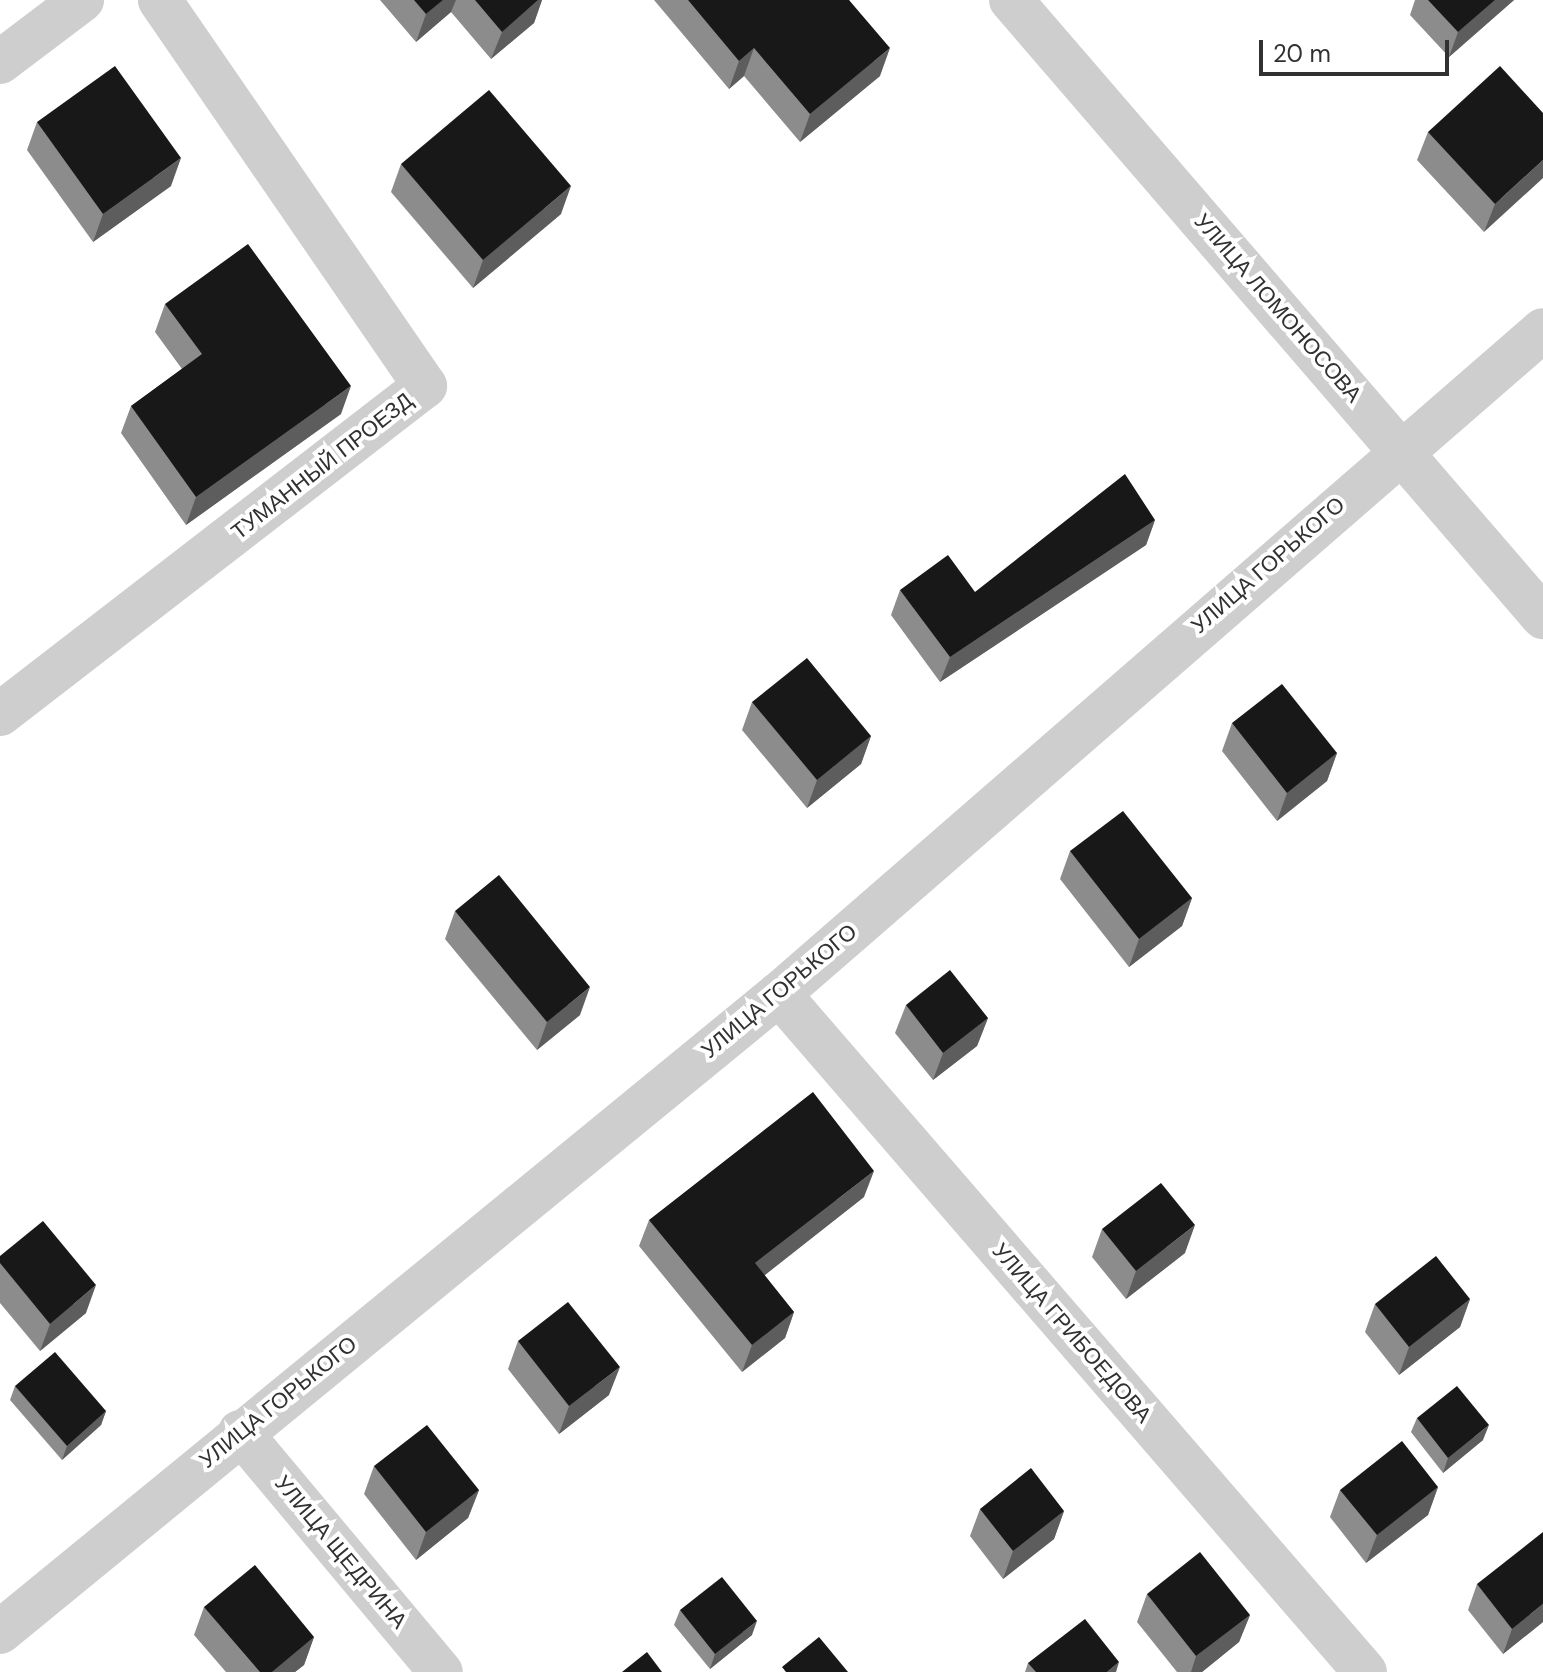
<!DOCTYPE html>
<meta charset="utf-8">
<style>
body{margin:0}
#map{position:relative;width:1543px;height:1672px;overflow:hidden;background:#fff;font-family:"DM Sans",sans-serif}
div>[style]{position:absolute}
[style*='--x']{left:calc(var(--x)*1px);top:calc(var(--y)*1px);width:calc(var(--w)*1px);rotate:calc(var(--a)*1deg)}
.street>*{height:44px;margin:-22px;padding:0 22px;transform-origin:22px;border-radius:22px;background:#cecece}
.wall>*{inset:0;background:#8c8c8c}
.shaded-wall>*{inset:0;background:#5d5d5d}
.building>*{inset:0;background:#181818}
span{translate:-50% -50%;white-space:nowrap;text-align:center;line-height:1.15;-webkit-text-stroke:8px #fff;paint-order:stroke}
.street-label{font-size:22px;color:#313131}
.scale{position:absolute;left:1259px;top:40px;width:190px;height:36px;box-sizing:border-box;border:4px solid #313131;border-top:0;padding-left:10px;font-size:24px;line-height:28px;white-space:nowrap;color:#313131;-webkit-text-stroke:6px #fff;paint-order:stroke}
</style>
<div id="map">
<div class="street">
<i style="--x:1011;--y:0;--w:815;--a:49.23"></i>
<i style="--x:0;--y:62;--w:103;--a:-37.1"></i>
<i style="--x:0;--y:714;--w:537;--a:-37.66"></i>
<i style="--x:425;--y:386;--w:468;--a:-124.5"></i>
<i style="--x:779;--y:994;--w:896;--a:49.16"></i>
<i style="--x:240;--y:1432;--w:313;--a:50.1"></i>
<i style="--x:0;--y:1632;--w:1007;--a:-39.32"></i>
<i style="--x:779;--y:994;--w:1012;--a:-40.99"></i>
</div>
<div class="wall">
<i style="clip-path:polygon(380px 0,542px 0,534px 23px,491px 59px,451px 12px,416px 42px)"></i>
<i style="clip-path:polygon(654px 0,849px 0,880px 76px,800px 142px,744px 76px,729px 89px)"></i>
<i style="clip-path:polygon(1415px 0,1514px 0,1449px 57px,1410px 15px)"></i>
<i style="clip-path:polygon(1543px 113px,1484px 232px,1417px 160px,1428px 132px)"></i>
<i style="clip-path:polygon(37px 122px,171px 186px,93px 242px,27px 150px)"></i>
<i style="clip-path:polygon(401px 164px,561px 214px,473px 288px,391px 192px)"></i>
<i style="clip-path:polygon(165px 304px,341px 414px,186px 525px,121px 433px,131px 406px,182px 369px,155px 332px)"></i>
<i style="clip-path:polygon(1155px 520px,1146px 545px,940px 682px,891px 615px,900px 590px,975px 592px)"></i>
<i style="clip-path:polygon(752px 702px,871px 736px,861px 764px,807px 808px,742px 730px)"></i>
<i style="clip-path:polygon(1232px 723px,1337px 753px,1327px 781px,1277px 821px,1222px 751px)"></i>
<i style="clip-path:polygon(1070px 851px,1192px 898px,1182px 926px,1129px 967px,1060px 879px)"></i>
<i style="clip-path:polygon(455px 911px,580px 1015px,537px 1050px,445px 939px)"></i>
<i style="clip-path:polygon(906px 1005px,988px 1018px,977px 1046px,933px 1080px,895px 1033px)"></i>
<i style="clip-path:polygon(864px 1197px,764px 1275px,794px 1312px,785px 1338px,742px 1372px,639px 1246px,649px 1220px)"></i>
<i style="clip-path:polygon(1102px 1229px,1185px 1253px,1126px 1299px,1092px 1257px)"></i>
<i style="clip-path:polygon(0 1256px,86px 1313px,40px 1351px,0 1303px)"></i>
<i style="clip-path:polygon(1470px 1299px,1460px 1327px,1399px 1375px,1365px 1332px,1375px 1304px)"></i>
<i style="clip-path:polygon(518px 1341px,609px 1395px,559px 1434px,508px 1369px)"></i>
<i style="clip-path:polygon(15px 1386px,106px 1411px,101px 1425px,62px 1460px,10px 1400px)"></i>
<i style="clip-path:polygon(1417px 1418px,1483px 1440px,1443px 1473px,1411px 1432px)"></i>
<i style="clip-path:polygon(374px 1466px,479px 1490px,468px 1518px,416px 1560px,364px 1494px)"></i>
<i style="clip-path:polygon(1438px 1487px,1428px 1515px,1366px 1563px,1330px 1517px,1340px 1490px)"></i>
<i style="clip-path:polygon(980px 1509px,1064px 1511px,1054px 1539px,1003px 1579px,970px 1536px)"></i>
<i style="clip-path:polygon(1477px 1584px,1543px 1622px,1503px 1654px,1468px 1610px)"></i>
<i style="clip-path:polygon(1147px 1594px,1250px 1615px,1239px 1642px,1202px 1672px,1177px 1672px,1137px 1622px)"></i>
<i style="clip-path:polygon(204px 1607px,314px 1637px,304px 1665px,295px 1672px,226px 1672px,194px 1635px)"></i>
<i style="clip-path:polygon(680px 1610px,752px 1635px,710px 1669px,674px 1625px)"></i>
<i style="clip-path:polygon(1028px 1663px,1116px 1672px,1025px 1672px)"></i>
</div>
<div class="shaded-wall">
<i style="clip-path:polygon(443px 0,456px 0,451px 12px,416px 42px,426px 14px)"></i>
<i style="clip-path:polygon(538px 0,542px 0,534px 23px,491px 59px,502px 32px)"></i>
<i style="clip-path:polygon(1495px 0,1514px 0,1449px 57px,1458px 32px)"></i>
<i style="clip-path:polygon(754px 48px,744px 76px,729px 89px,739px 61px)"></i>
<i style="clip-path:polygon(890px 48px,880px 76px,800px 142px,810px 114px)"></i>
<i style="clip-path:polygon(181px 158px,171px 186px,93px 242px,103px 214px)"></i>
<i style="clip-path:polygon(1543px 160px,1543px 178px,1484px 232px,1495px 204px)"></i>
<i style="clip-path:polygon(571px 186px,561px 214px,473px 288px,483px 260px)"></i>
<i style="clip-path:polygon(351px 386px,341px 414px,186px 525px,196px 497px)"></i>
<i style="clip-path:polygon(1155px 520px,1146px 545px,940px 682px,950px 657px)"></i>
<i style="clip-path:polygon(871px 736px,861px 764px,807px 808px,817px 780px)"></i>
<i style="clip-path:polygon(1337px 753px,1327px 781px,1277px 821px,1287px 793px)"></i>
<i style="clip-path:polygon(1192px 898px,1182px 926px,1129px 967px,1139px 939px)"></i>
<i style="clip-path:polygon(590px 987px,580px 1015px,537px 1050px,547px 1022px)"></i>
<i style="clip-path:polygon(988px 1018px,977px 1046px,933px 1080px,943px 1053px)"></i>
<i style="clip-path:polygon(874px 1171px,864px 1197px,746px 1290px,755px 1263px)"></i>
<i style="clip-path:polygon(1195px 1225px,1185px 1253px,1126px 1299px,1136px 1271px)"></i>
<i style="clip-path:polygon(96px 1285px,86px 1313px,40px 1351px,50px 1324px)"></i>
<i style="clip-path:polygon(1470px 1299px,1460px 1327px,1399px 1375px,1409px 1347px)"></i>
<i style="clip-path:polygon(794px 1312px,785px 1338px,742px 1372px,752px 1345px)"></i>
<i style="clip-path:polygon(620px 1367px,609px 1395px,559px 1434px,569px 1406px)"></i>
<i style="clip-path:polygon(106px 1411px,101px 1425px,62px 1460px,67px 1446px)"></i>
<i style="clip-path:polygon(1489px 1425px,1483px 1440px,1443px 1473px,1448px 1458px)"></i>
<i style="clip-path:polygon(1438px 1487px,1428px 1515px,1366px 1563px,1377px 1535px)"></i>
<i style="clip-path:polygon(479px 1490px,468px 1518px,416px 1560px,426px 1532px)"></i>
<i style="clip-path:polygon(1064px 1511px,1054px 1539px,1003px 1579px,1013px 1551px)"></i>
<i style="clip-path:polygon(1543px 1604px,1543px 1622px,1503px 1654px,1512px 1629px)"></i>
<i style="clip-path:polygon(1250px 1615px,1239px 1642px,1202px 1672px,1191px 1672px,1196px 1656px)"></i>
<i style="clip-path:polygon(757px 1621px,752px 1635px,710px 1669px,715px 1654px)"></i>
<i style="clip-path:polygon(314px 1637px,304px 1665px,295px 1672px,272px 1672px)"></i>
<i style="clip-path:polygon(1119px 1662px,1116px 1672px,1107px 1672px)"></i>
</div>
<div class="building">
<i style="clip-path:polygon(414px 0,443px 0,426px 14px)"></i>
<i style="clip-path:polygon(475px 0,538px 0,502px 32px)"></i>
<i style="clip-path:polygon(688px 0,849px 0,890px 48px,810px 114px,754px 48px,739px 61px)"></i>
<i style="clip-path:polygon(1428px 0,1495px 0,1458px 32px)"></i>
<i style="clip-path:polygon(115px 66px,181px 158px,103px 214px,37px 122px)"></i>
<i style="clip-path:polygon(1500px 66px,1543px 113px,1543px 160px,1495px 204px,1428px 132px)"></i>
<i style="clip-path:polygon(489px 90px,571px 186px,483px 260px,401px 164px)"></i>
<i style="clip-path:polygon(248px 244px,351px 386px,196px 497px,131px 406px,202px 354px,165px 304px)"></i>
<i style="clip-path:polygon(1125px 474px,1155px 520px,950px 657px,900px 590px,948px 555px,975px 592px)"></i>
<i style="clip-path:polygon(807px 658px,871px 736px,817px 780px,752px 702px)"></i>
<i style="clip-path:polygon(1282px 684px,1337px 753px,1287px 793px,1232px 723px)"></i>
<i style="clip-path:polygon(1123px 811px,1192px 898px,1139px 939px,1070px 851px)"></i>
<i style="clip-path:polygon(499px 875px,590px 987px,547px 1022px,455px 911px)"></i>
<i style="clip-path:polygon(950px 970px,988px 1018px,943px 1053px,906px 1005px)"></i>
<i style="clip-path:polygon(813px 1092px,874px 1171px,755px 1263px,794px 1312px,752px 1345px,649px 1220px)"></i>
<i style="clip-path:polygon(1161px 1183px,1195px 1225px,1136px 1271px,1102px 1229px)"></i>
<i style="clip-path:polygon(43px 1221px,96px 1285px,50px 1324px,0 1263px,0 1256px)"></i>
<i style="clip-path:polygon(1436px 1256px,1470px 1299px,1409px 1347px,1375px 1304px)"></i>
<i style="clip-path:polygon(568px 1302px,620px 1367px,569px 1406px,518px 1341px)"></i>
<i style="clip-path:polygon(55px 1352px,106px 1411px,67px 1446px,15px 1386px)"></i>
<i style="clip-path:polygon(1457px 1386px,1489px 1425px,1448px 1458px,1417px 1418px)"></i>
<i style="clip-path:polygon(427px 1425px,479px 1490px,426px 1532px,374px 1466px)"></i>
<i style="clip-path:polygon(1402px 1441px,1438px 1487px,1377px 1535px,1340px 1490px)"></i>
<i style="clip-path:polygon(1031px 1468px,1064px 1511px,1013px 1551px,980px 1509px)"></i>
<i style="clip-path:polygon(1543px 1532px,1543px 1604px,1512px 1629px,1477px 1584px)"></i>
<i style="clip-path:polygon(1200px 1552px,1250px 1615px,1196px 1656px,1147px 1594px)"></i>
<i style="clip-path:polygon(255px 1565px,314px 1637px,272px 1672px,260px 1672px,204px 1607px)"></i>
<i style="clip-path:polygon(722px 1577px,757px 1621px,715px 1654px,680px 1610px)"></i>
<i style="clip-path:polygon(1085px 1619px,1119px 1662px,1107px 1672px,1036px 1672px,1028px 1663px)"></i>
<i style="clip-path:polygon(819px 1637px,848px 1672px,786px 1672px,782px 1667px)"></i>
<i style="clip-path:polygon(647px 1652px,662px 1672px,622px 1672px)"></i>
</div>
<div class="street-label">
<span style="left:1278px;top:308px;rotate:49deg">УЛИЦА ЛОМОНОСОВА</span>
<span style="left:322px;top:466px;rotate:-38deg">ТУМАННЫЙ ПРОЕЗД</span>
<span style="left:1268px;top:565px;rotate:-41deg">УЛИЦА ГОРЬКОГО</span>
<span style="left:779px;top:991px;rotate:-40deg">УЛИЦА ГОРЬКОГО</span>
<span style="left:1072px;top:1333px;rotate:49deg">УЛИЦА ГРИБОЕДОВА</span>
<span style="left:278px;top:1402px;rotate:-39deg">УЛИЦА ГОРЬКОГО</span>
<span style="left:341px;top:1552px;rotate:50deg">УЛИЦА ЩЕДРИНА</span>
</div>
<div class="scale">20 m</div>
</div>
